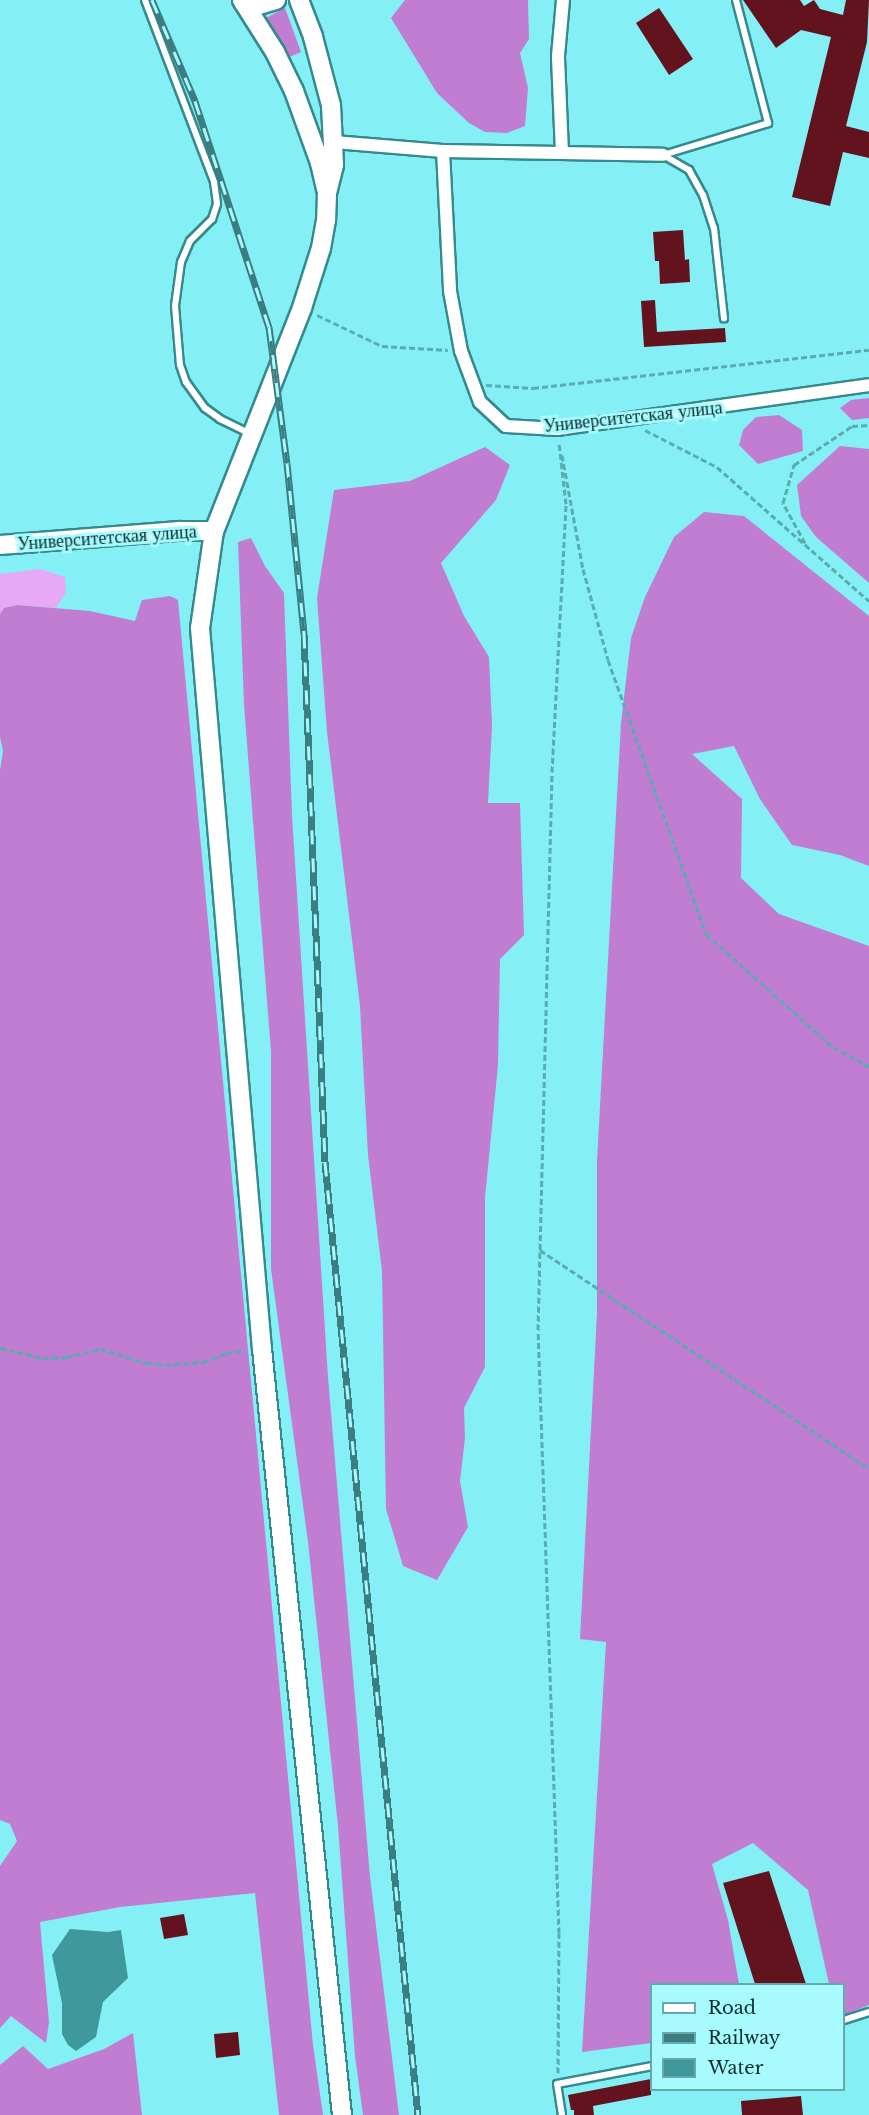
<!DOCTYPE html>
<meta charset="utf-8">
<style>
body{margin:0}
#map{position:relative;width:869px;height:2115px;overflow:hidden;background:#84f0f5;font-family:"Libre Baskerville",serif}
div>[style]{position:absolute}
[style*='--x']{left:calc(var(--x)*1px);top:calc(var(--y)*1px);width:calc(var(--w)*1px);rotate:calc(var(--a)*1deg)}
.green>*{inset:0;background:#e7a9f6}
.forest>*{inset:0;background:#c17dd2}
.water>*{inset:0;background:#3f989c}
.building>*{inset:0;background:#63131d}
.path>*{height:3px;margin-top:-1.5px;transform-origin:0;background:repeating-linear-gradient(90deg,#59acb0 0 6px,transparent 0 9px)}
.roads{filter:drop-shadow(2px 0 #358a8e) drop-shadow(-2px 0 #358a8e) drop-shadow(0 2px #358a8e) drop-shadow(0 -2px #358a8e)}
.lane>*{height:6px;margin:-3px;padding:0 3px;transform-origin:3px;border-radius:3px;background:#fff}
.street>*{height:12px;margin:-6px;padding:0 6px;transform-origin:6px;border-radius:6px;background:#fff}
.secondary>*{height:18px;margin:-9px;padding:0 9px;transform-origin:9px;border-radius:9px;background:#fff}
.rail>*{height:7px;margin-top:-3.5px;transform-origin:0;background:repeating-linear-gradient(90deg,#a7fafd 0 14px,#3b7d80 0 28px);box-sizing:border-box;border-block:2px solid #3b7d80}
span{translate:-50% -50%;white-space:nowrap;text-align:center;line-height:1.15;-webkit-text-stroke:6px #a7fafd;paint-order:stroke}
.street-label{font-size:18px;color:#092d2f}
.legend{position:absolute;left:650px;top:1983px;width:195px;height:108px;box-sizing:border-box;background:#a7fafd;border:2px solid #68a8ab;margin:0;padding:8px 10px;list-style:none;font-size:18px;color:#092d2f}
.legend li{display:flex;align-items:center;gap:12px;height:30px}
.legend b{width:30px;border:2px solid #68a8ab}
</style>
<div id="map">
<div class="green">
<i style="clip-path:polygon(40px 569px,65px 577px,66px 592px,56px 608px,17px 605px,4px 608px,0 614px,0 574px)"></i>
</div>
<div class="forest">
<i style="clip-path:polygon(405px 0,528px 0,529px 39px,520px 53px,528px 88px,525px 126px,507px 133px,485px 132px,469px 123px,437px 93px,391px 18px)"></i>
<i style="clip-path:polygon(285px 8px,301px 52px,287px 58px,266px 18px)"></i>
<i style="clip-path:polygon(869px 398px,869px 418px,852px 420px,840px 408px,851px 400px)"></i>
<i style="clip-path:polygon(779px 415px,802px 430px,803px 451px,758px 464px,739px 445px,743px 430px,756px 417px)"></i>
<i style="clip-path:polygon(840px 446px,869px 449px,869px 583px,816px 537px,801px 516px,797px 485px)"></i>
<i style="clip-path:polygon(485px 447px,510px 465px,496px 500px,441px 563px,464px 616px,489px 657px,492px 726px,488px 803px,520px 803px,524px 935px,500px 959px,498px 1065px,485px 1198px,485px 1367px,464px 1408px,465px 1438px,460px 1481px,468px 1527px,437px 1580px,403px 1566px,386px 1509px,382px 1271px,368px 1155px,360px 1006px,327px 732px,317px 598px,334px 490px,410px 481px)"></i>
<i style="clip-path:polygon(704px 512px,744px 516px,869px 616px,869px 866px,840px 855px,792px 845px,760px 799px,734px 746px,692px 754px,742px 799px,741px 878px,779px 914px,869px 946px,869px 2005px,844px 2015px,844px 1984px,829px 1984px,808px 1890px,753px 1843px,712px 1864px,728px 1920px,739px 1984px,652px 1984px,651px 2043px,582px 2052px,606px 1642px,580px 1639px,597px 1313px,597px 1161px,621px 723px,631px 638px,645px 597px,674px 537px)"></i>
<i style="clip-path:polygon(251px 538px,265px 566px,284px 593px,292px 816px,328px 1377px,370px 1877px,399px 2115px,363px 2115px,355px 2056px,338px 1826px,308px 1542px,271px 1269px,271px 1052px,244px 705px,238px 542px)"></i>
<i style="clip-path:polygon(170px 596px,178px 600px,313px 2045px,323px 2115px,279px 2115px,255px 1893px,120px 1907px,40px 1922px,49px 2022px,46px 2043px,11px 2016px,0 2028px,0 1866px,17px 1841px,10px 1824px,0 1820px,0 770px,3px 751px,0 737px,0 614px,4px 608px,17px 605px,90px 611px,135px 621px,142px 600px)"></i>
<i style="clip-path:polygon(133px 2033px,142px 2115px,0 2115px,0 2065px,23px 2046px,48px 2069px,104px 2049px)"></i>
</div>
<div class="water">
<i style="clip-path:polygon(70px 1929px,108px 1932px,121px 1930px,128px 1978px,103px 2002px,96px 2037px,76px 2051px,68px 2045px,62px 2034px,62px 2003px,52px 1955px)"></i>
</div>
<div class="building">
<i style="clip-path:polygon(743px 0,800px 0,804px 6px,814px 0,820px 9px,843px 15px,846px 0,869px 0,867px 42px,846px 126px,869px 132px,869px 158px,843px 152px,830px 206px,792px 197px,831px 37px,801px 30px,776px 48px)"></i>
<i style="clip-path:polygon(659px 8px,693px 59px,669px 75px,636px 23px)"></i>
<i style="clip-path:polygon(683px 230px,685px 260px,689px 259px,690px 282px,660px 284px,659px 261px,655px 261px,653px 232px)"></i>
<i style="clip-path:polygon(655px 300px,657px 332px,725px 328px,726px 342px,644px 347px,641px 301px)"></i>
<i style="clip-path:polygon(769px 1871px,806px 1984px,755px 1984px,723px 1883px)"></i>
<i style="clip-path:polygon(184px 1914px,188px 1935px,164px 1939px,160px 1918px)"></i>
<i style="clip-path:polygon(238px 2032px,240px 2055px,216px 2058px,214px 2034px)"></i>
<i style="clip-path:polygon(651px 2079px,651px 2095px,593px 2106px,594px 2115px,574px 2115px,574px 2110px,571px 2110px,568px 2095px)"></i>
<i style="clip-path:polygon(801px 2096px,803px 2115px,742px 2115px,741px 2101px)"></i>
</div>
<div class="path">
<i style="--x:317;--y:315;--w:72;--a:25.5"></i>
<i style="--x:382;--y:346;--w:66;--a:3.5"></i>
<i style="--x:486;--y:385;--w:47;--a:3.7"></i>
<i style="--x:533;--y:388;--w:338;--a:-6.5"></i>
<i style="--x:645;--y:430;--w:81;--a:27.2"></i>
<i style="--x:717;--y:467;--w:203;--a:41.4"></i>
<i style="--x:562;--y:455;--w:116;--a:79.6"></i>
<i style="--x:583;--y:569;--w:94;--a:74.6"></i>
<i style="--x:608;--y:660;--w:291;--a:70.3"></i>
<i style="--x:706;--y:934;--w:170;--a:41.7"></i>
<i style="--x:833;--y:1047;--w:41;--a:27.8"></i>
<i style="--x:805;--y:543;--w:46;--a:-118.8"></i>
<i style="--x:783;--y:503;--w:40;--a:-74"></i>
<i style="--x:794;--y:465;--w:70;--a:-33.9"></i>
<i style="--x:852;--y:426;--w:17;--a:-3"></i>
<i style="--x:540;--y:1250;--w:395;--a:33.6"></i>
<i style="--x:0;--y:1348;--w:44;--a:13.1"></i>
<i style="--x:43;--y:1358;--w:23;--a:-2"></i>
<i style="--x:66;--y:1357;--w:35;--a:-13"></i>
<i style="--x:100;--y:1349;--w:49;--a:16.6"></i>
<i style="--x:147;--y:1363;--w:18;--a:6"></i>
<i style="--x:165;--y:1365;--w:38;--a:-5"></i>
<i style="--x:203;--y:1362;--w:25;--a:-21"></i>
<i style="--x:226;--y:1353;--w:19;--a:-6"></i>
<i style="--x:558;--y:2073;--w:140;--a:-89.6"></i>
<i style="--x:559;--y:1933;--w:603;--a:-91.99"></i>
<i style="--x:538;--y:1330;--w:558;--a:-88.56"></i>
<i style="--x:552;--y:772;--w:268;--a:-87"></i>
<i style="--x:566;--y:504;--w:61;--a:-96.5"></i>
</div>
<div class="roads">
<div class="lane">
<i style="--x:145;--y:0;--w:195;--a:69.2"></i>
<i style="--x:214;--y:182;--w:22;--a:82"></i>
<i style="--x:217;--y:204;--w:16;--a:108"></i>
<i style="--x:212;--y:219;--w:31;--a:135"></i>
<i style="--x:190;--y:241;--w:23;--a:113"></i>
<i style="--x:181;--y:262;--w:44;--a:97.8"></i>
<i style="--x:175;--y:306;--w:59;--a:85.2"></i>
<i style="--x:180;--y:365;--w:18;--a:71"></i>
<i style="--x:186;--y:382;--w:32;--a:54"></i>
<i style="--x:205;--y:408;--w:19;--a:36"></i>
<i style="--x:220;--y:419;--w:32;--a:26"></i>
<i style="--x:663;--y:155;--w:110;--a:-16.9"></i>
<i style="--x:768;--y:123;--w:127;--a:-104.6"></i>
<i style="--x:663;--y:155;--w:30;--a:30"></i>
<i style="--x:689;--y:170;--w:29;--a:61"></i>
<i style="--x:703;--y:195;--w:35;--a:72"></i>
<i style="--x:714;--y:228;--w:91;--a:83.7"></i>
<i style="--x:844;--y:2020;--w:26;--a:-18"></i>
<i style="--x:562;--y:2115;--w:31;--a:-99"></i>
<i style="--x:557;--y:2084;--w:97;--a:-10.7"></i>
</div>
<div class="street">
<i style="--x:334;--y:142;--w:109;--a:4.7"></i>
<i style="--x:443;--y:151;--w:220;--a:1"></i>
<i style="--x:443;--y:151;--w:140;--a:87.1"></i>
<i style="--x:450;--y:291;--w:61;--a:79.6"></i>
<i style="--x:461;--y:351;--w:54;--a:69.6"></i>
<i style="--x:480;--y:402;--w:35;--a:43"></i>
<i style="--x:506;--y:426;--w:51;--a:3.4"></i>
<i style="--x:557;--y:429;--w:315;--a:-8"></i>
<i style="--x:562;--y:153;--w:97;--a:-92.4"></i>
<i style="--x:558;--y:56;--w:56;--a:-84.9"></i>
</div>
<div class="secondary">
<i style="--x:242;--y:0;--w:62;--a:57.6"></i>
<i style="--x:275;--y:52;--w:43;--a:64"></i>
<i style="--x:294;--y:91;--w:77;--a:70.1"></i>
<i style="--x:320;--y:163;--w:27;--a:77"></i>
<i style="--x:299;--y:0;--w:40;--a:69"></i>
<i style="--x:313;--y:37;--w:70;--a:75.2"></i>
<i style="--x:331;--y:105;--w:60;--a:87.1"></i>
<i style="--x:334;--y:165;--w:30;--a:104"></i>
<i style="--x:327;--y:194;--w:26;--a:92"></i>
<i style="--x:326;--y:220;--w:28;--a:100"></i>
<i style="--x:321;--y:248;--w:63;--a:107.6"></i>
<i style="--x:302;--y:308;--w:240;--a:111.5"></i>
<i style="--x:214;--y:531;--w:98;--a:98.2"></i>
<i style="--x:200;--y:628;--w:724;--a:85.09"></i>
<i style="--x:262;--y:1349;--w:770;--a:84.04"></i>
<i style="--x:244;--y:3;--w:12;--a:14"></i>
<i style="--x:256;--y:6;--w:21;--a:-17"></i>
<i style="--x:0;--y:545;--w:180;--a:-4.5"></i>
<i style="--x:179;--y:531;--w:35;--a:0"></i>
</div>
</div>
<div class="rail">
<i style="--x:152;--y:0;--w:110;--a:66.9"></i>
<i style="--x:195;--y:101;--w:238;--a:71.9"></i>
<i style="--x:269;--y:327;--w:137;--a:82.5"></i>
<i style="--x:287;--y:463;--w:172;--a:84.3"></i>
<i style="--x:304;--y:634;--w:528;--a:87.72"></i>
<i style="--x:325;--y:1162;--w:958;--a:84.43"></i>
</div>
<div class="street-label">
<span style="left:633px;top:417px;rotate:-6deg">Университетская улица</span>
<span style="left:107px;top:538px;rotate:-4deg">Университетская улица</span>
</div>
<ul class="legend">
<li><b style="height:8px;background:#fff"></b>Road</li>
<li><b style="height:8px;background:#3b7d80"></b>Railway</li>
<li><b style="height:16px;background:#3f989c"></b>Water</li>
</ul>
</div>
